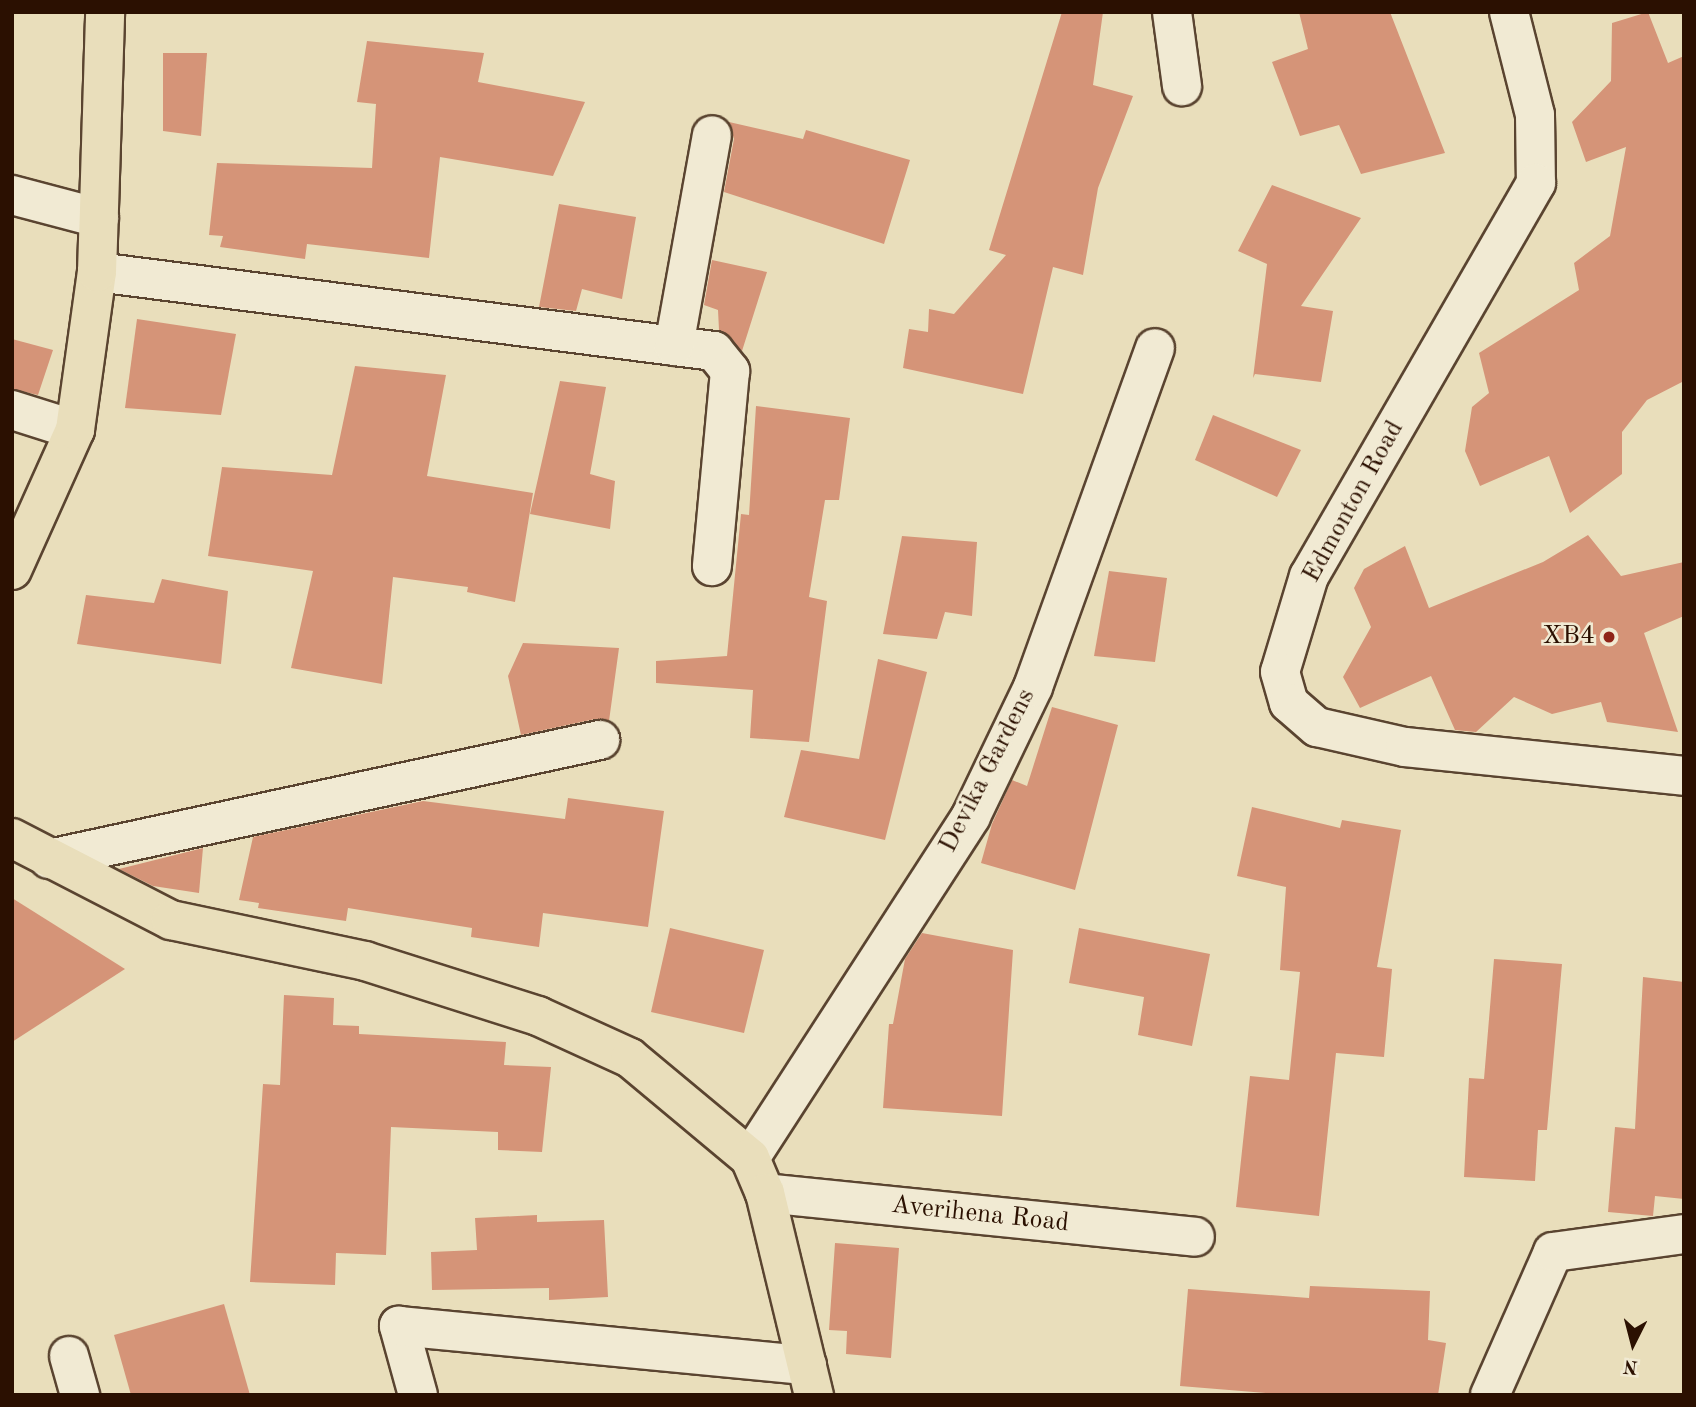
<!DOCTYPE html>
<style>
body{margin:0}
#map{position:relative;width:1696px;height:1407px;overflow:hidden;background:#e9debb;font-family:"Old Standard TT",serif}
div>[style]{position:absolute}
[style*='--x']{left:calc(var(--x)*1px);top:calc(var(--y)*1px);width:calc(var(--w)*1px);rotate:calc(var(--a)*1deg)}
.building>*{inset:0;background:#d59478}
.roads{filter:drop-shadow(2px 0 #5a4430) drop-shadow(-2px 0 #5a4430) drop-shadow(0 2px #5a4430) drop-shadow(0 -2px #5a4430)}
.minor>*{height:38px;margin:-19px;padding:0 19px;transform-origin:19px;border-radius:19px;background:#f1ead3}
.major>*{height:38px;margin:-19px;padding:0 19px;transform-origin:19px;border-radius:19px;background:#e9debb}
.dots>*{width:19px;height:19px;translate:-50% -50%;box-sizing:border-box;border:4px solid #f1ead3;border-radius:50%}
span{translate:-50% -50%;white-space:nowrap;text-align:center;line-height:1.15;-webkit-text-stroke:5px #f1ead3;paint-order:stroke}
.street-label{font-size:26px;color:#2b1001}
.poi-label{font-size:26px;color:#2b1001}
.right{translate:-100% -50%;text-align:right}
.frame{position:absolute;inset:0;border:14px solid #2b1001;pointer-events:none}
.north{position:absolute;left:1598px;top:1309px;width:70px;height:70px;-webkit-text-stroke:5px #f1ead3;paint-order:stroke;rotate:186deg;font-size:19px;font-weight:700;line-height:28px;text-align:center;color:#2b1001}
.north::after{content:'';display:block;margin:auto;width:24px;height:32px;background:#2b1001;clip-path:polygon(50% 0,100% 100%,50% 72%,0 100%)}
</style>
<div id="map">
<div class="building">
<i style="clip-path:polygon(1062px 12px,1103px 12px,1093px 85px,1133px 96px,1098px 188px,1083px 275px,1053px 267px,1023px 394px,903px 368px,909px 329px,928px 332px,929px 309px,954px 314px,1006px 255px,989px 250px)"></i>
<i style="clip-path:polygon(1299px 12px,1390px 12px,1445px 153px,1361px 174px,1339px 125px,1300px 136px,1272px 62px,1308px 49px)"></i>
<i style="clip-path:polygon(1648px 12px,1668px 63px,1684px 56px,1684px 381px,1647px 400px,1622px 432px,1622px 474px,1570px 513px,1549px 456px,1480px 486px,1465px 451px,1472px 407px,1489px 393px,1479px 353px,1579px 290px,1574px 263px,1610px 236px,1626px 147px,1586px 162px,1572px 122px,1611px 81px,1612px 23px)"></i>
<i style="clip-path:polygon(367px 41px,484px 53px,478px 82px,585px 102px,553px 176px,440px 157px,429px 258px,307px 244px,305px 259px,220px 247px,223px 236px,209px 235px,217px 163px,372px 168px,376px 104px,357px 102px)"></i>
<i style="clip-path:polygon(163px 53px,207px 53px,201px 136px,163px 131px)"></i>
<i style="clip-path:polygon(729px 122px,803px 139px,806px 130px,910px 160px,884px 244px,724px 192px,734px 139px)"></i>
<i style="clip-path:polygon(1272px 185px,1361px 218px,1301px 306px,1333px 311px,1321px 382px,1255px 374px,1253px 378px,1267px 264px,1238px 251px)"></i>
<i style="clip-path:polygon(559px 204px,636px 217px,622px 299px,582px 289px,576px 311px,539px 307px)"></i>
<i style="clip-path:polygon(712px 260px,767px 272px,742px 351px,719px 330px,718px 310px,704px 305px)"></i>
<i style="clip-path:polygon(137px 319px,236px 334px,221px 415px,125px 408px)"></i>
<i style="clip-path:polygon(12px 339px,53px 350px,38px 395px,12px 389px)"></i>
<i style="clip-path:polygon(355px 366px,446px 375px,427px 476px,533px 493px,515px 602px,467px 592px,468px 587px,393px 577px,382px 684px,291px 668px,313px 571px,208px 556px,222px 467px,332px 475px)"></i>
<i style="clip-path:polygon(560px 381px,606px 387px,590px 474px,615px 481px,610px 529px,530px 514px)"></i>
<i style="clip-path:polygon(756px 406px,850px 418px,839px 500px,825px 500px,809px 597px,827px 601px,809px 742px,750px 738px,753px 690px,656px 683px,656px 661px,727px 656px,741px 514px,749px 515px)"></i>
<i style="clip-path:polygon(1213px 415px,1301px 450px,1277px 497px,1195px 460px)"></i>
<i style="clip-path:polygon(1588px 535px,1621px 576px,1684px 562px,1684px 616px,1644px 633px,1678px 732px,1607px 722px,1601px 702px,1552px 714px,1514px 697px,1476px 732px,1455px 730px,1431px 676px,1360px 708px,1343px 677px,1371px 627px,1354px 588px,1364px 569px,1405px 546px,1429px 608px,1543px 562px)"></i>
<i style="clip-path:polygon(902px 536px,977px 542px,972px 616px,945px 612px,937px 639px,883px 634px)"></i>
<i style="clip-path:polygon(1109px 571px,1167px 578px,1155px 662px,1094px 656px)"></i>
<i style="clip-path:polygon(162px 579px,228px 591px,221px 664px,77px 644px,86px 595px,154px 603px)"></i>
<i style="clip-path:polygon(523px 643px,619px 648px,609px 721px,595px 719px,521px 735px,508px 676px)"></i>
<i style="clip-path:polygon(878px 659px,927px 672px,885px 840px,784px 817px,801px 750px,859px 759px)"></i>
<i style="clip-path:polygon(1052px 707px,1118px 725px,1075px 890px,981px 863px,992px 824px,1012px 780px,1027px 786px)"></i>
<i style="clip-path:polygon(568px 798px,664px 811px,648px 927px,543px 913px,539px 947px,471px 937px,472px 928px,348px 908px,346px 921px,258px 908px,259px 903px,239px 900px,253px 837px,423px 801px,565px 819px)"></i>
<i style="clip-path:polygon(1252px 807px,1340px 828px,1342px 820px,1401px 830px,1377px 967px,1392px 969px,1384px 1057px,1336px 1053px,1319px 1216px,1236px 1207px,1250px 1076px,1289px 1080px,1300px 972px,1280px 970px,1286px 887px,1237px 876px)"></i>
<i style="clip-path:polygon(203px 848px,199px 893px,153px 886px,119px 869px)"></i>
<i style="clip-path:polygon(12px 898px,125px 969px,12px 1042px)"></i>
<i style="clip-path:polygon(670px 928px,764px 950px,744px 1033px,651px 1012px)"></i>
<i style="clip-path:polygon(1079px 928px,1210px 954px,1192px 1046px,1138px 1035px,1144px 997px,1069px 983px)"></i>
<i style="clip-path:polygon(922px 933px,1013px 950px,1002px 1116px,883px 1108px,889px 1024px,893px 1024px,905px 959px)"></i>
<i style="clip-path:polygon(1494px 959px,1562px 964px,1547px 1130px,1538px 1130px,1535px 1181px,1464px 1177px,1469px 1078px,1484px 1079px)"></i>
<i style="clip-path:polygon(1643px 977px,1684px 982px,1684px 1199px,1655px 1196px,1653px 1216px,1608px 1212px,1615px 1127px,1635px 1129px)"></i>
<i style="clip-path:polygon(284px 995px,334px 998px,333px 1025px,359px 1026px,359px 1034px,506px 1042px,504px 1065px,551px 1067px,542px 1152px,498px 1150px,498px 1132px,391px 1127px,386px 1255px,336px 1253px,335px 1285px,250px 1282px,263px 1084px,280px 1085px)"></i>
<i style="clip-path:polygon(537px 1215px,537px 1222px,604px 1220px,608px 1297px,549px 1300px,549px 1288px,432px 1290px,431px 1252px,477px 1250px,475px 1218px)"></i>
<i style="clip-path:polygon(835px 1243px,899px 1248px,891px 1358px,846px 1354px,847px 1331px,829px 1330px)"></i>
<i style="clip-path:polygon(1310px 1286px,1430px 1291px,1428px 1340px,1446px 1343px,1438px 1395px,1289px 1395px,1180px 1386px,1188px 1289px,1309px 1298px)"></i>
<i style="clip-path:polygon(224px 1304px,250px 1395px,131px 1395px,114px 1335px)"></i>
</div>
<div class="roads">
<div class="minor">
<i style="--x:1172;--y:12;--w:75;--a:82.3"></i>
<i style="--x:1509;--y:12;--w:106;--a:75.8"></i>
<i style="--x:1535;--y:115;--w:68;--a:89.2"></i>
<i style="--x:1536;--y:183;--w:454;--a:120"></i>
<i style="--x:1309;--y:576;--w:100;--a:106.8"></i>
<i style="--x:1280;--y:672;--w:32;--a:74"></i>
<i style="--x:1289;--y:703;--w:37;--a:41"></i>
<i style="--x:1317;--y:727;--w:90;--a:12.8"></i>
<i style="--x:1405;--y:747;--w:281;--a:5.9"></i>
<i style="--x:12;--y:195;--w:90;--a:14.8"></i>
<i style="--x:97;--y:272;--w:622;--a:7.3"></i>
<i style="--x:714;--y:351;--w:26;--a:51"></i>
<i style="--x:730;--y:371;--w:196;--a:95.3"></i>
<i style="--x:674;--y:346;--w:214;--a:-79.8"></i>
<i style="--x:12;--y:410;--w:66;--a:17.6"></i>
<i style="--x:49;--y:859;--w:564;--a:-12.19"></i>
<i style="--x:750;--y:1158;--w:407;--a:-57.1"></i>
<i style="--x:971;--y:816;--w:143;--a:-64.3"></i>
<i style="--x:1033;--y:687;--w:360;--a:-70.2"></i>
<i style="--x:765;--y:1193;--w:432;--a:5.8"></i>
<i style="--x:69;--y:1356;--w:41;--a:74.2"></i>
<i style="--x:418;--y:1395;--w:72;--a:-105.4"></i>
<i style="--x:399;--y:1326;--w:410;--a:5.5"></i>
<i style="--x:1490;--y:1395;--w:156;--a:-66.2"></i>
<i style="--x:1553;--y:1252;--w:132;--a:-7.8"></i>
</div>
<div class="major">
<i style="--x:12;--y:570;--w:154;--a:-65.8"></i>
<i style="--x:75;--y:430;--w:160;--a:-82.1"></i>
<i style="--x:97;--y:272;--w:260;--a:-88.2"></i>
<i style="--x:12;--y:838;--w:179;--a:27.3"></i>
<i style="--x:171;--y:920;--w:198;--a:11.9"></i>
<i style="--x:365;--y:961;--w:182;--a:17.6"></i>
<i style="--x:538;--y:1016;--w:101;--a:24.5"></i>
<i style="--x:630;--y:1058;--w:156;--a:39.8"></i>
<i style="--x:750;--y:1158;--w:38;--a:67"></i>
<i style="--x:765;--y:1193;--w:208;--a:76.4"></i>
</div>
</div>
<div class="dots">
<i style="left:1609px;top:637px;background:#8f2418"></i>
</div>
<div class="street-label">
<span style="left:1354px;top:502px;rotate:-61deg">Edmonton Road</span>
<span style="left:988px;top:771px;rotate:-63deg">Devika Gardens</span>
<span style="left:980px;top:1215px;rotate:6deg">Averihena Road</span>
</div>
<div class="poi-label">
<span class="right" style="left:1595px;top:637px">XB4</span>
</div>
<div class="frame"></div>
<div class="north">N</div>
</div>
